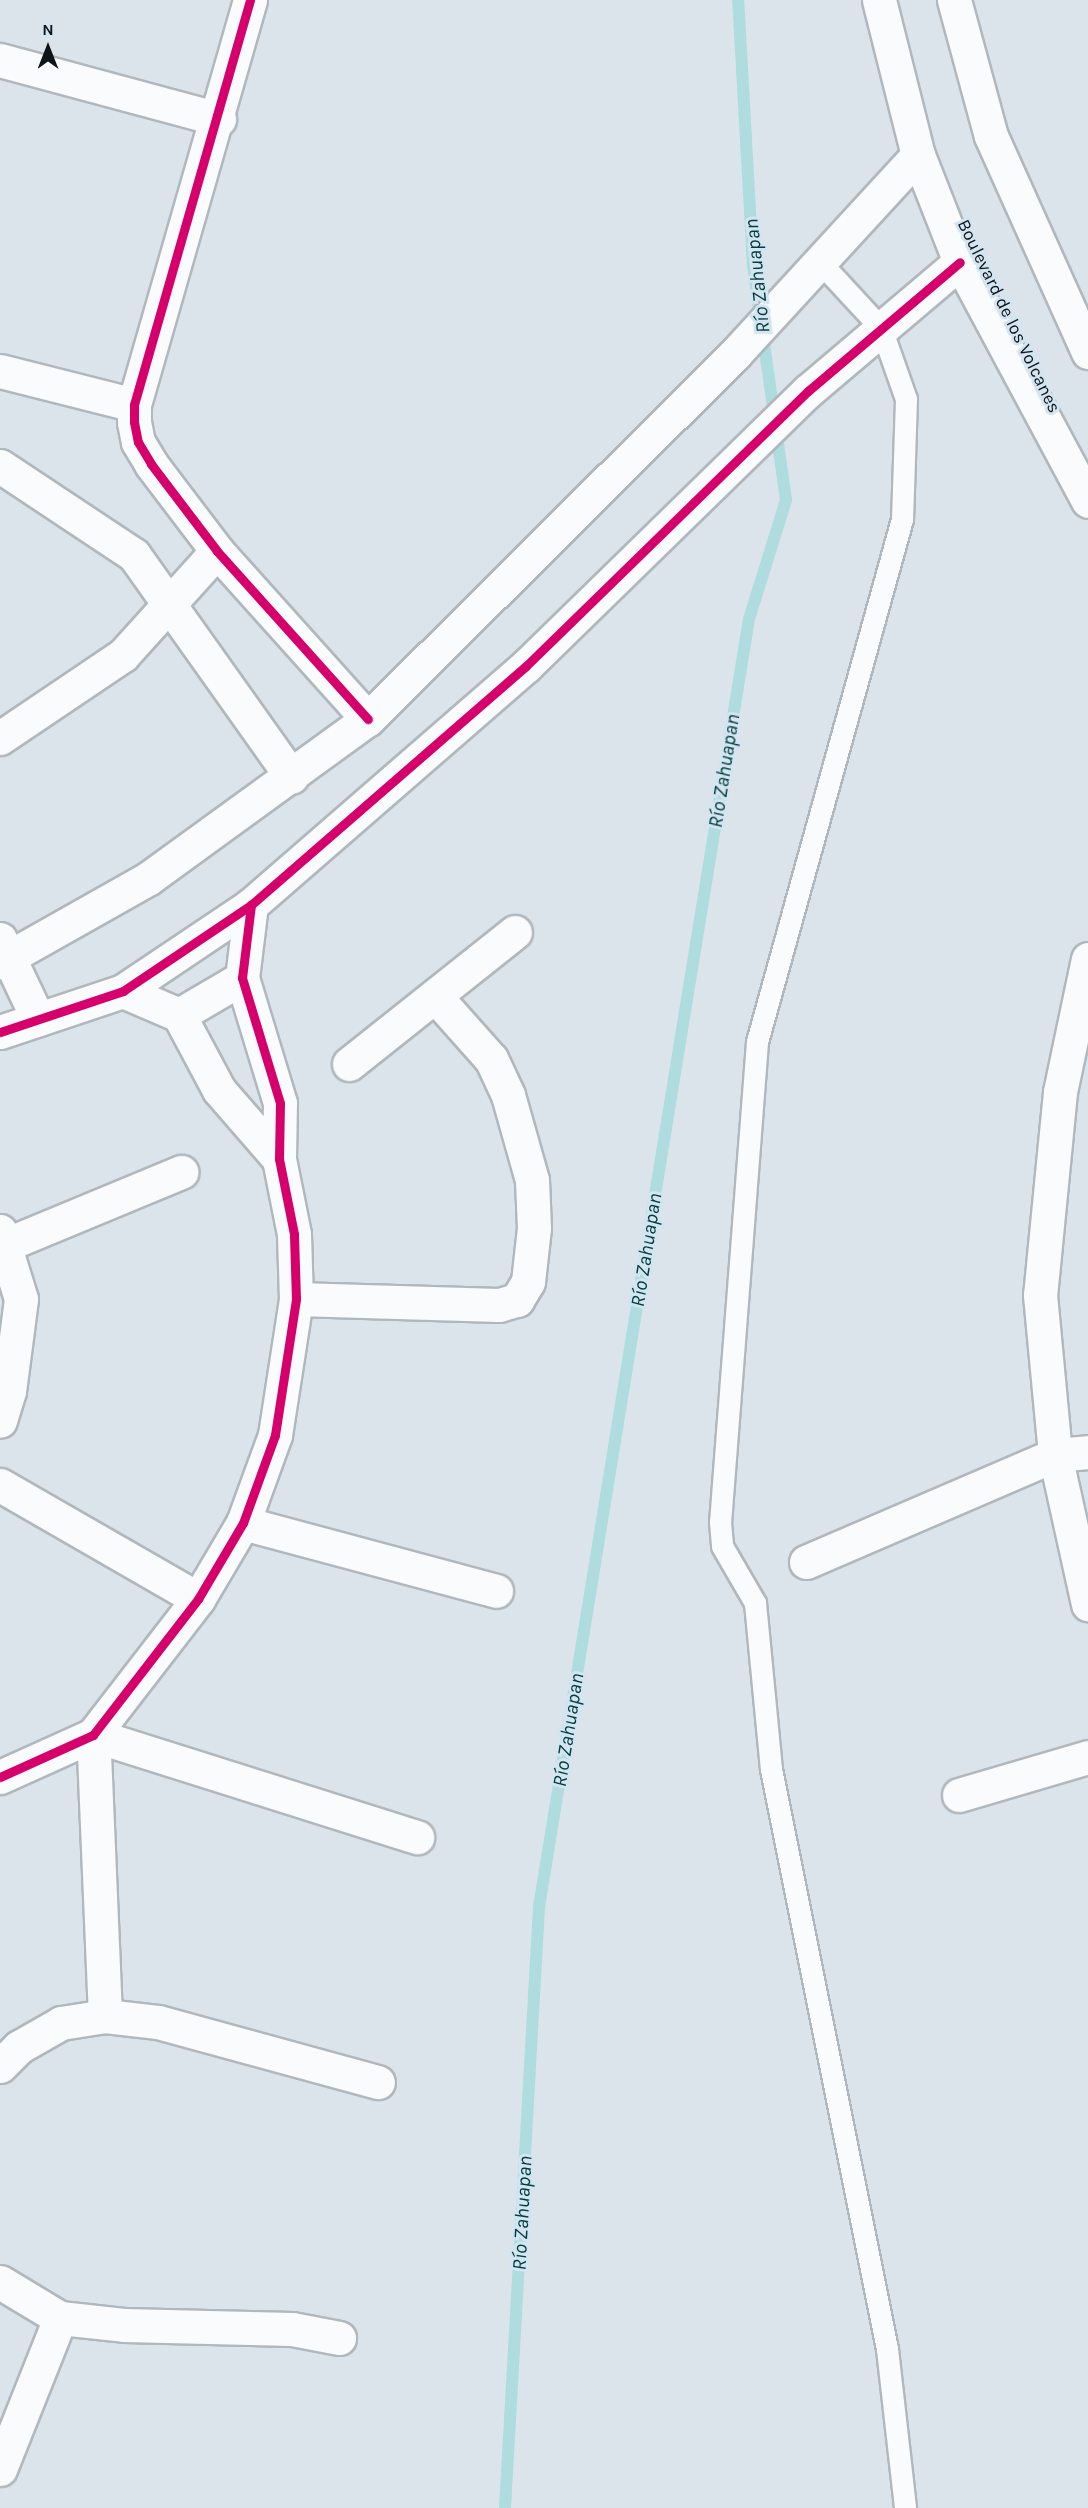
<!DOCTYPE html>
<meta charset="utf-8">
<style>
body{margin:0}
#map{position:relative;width:1088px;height:2508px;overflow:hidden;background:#dbe4eb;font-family:Karla,sans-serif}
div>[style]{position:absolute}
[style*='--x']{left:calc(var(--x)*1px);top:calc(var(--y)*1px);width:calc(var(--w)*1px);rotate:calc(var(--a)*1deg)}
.stream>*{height:12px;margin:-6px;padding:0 6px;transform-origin:6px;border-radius:6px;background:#aedcdf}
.roads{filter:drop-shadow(2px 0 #b1b8bd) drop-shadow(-2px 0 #b1b8bd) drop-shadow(0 2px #b1b8bd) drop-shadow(0 -2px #b1b8bd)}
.service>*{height:21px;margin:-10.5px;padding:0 10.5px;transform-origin:10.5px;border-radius:10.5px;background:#fafbfc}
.minor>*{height:33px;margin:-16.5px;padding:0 16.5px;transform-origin:16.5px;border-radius:16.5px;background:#fafbfc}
.tertiary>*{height:33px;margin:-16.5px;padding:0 16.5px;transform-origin:16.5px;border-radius:16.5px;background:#fafbfc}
.cycleway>*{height:9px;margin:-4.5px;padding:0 4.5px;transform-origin:4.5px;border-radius:4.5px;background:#d6006c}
span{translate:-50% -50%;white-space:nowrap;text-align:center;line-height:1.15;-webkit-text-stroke:6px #d4e5f2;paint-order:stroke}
.street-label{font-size:18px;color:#0e1419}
.water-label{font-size:20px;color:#003d3e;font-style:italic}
.north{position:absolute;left:18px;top:18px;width:60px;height:60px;-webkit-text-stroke:4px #d4e5f2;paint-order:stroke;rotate:0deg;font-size:16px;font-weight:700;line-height:24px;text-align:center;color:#0e1419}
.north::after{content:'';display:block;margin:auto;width:21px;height:27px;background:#0e1419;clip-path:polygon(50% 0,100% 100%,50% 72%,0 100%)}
</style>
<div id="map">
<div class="stream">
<i style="--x:505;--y:2508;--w:602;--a:-86.76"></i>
<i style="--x:539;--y:1907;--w:1305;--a:-80.74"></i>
<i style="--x:749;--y:619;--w:125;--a:-72.7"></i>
<i style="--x:786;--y:500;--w:237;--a:-98"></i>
<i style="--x:753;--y:265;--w:265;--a:-93.2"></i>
</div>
<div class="roads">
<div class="service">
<i style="--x:819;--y:261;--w:91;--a:47.2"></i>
<i style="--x:881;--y:328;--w:75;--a:70.6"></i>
<i style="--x:906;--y:399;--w:120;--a:91.9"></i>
<i style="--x:902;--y:519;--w:543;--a:105.5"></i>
<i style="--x:757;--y:1042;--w:481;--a:94.4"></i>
<i style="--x:720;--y:1522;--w:24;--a:85"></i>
<i style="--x:722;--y:1546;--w:66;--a:59.9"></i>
<i style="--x:755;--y:1603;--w:167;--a:84.5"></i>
<i style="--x:771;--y:1769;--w:591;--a:78.69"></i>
<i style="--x:887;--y:2349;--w:160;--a:83.5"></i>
</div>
<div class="minor">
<i style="--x:250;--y:0;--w:421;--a:106"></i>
<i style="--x:134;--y:405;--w:17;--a:90"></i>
<i style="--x:134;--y:422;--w:20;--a:79"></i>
<i style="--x:138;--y:442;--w:26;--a:59"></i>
<i style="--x:151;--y:464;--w:109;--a:52.8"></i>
<i style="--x:217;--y:551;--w:226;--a:48.1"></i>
<i style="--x:0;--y:60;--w:227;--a:15.1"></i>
<i style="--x:0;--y:371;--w:138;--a:14.2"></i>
<i style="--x:0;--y:466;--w:161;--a:33.6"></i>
<i style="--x:134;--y:555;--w:272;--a:54.6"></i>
<i style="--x:0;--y:738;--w:148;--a:-34"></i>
<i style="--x:123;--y:655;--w:140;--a:-47.9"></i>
<i style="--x:0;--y:939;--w:89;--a:64.6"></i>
<i style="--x:1088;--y:959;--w:136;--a:101.9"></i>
<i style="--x:1060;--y:1092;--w:204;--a:95.6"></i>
<i style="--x:1040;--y:1295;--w:161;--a:84.6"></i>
<i style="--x:1055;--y:1455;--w:153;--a:77.5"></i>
<i style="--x:0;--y:962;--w:171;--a:-29.4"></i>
<i style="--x:149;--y:878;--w:271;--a:-36"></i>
<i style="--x:368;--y:719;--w:518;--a:-44.84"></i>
<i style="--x:735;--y:354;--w:270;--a:-47.4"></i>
<i style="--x:123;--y:991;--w:61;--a:23.2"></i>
<i style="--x:179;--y:1015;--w:85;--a:61.9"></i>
<i style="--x:219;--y:1090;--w:91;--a:49"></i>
<i style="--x:179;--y:1015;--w:73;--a:-30.4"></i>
<i style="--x:0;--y:1032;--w:130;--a:-18.4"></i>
<i style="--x:123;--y:991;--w:154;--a:-33.9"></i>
<i style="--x:251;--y:905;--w:364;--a:-41"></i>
<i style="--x:526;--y:666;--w:394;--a:-44.3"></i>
<i style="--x:808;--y:391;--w:199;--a:-40.3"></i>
<i style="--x:349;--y:1064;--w:212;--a:-38.5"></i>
<i style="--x:0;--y:1231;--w:71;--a:72.8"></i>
<i style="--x:21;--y:1299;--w:93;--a:97.4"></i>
<i style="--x:9;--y:1391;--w:31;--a:107"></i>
<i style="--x:5;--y:1245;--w:191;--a:-22.5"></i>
<i style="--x:296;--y:1299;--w:203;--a:1.7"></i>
<i style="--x:499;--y:1305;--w:19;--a:-16"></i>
<i style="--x:517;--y:1300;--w:21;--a:-59"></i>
<i style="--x:528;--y:1282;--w:54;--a:-83.7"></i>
<i style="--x:534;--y:1228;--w:48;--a:-92.4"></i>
<i style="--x:532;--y:1180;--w:88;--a:-105.8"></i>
<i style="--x:508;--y:1095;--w:40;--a:-115"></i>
<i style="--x:491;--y:1059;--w:84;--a:-131.6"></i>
<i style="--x:0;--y:1485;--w:228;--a:29.9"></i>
<i style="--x:243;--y:1523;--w:262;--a:15"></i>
<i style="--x:806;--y:1562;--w:271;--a:-23.3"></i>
<i style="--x:1055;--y:1455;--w:33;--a:-5"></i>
<i style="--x:0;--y:1777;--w:102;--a:-24.3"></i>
<i style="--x:93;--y:1735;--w:172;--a:-52.3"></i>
<i style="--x:198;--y:1599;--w:88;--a:-59.4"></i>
<i style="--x:243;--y:1523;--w:94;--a:-70"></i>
<i style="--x:275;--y:1435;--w:138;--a:-81.2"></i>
<i style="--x:296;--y:1299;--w:65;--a:-91.8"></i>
<i style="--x:294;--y:1234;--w:76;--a:-101.3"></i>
<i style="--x:279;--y:1159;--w:56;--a:-89"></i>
<i style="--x:280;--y:1103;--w:131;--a:-106.9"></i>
<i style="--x:242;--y:978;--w:74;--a:-83"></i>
<i style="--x:959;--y:1795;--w:134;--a:-16.4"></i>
<i style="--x:105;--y:2016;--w:281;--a:-92.4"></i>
<i style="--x:93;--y:1735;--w:340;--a:17.5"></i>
<i style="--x:0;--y:2066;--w:27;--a:-45"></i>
<i style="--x:19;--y:2047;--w:48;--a:-29.7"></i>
<i style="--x:61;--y:2023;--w:45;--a:-9"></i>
<i style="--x:105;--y:2016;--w:53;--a:6.5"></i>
<i style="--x:158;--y:2022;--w:228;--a:15.3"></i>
<i style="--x:0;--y:2282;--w:70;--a:31"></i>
<i style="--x:60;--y:2318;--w:64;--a:6.2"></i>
<i style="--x:124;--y:2325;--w:168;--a:1.4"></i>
<i style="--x:292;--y:2329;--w:48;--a:10.8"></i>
<i style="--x:0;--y:2469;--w:162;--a:-68.3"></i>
</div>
<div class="tertiary">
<i style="--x:879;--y:0;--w:160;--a:75.9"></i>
<i style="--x:918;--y:155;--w:115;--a:68.6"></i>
<i style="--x:960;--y:262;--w:271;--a:61.8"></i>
<i style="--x:954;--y:0;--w:141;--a:74.8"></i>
<i style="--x:991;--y:136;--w:237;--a:65.8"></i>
</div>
</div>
<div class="cycleway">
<i style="--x:250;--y:0;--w:421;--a:106"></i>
<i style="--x:134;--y:405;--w:17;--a:90"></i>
<i style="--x:134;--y:422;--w:20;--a:79"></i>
<i style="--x:138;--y:442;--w:26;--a:59"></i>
<i style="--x:151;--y:464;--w:109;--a:52.8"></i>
<i style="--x:217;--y:551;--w:226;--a:48.1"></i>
<i style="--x:0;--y:1032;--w:130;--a:-18.4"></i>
<i style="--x:123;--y:991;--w:154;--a:-33.9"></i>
<i style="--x:251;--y:905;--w:364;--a:-41"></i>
<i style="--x:526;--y:666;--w:394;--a:-44.3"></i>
<i style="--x:808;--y:391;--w:199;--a:-40.3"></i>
<i style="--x:0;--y:1777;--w:102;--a:-24.3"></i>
<i style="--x:93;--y:1735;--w:172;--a:-52.3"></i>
<i style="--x:198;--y:1599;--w:88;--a:-59.4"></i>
<i style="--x:243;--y:1523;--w:94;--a:-70"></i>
<i style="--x:275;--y:1435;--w:138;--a:-81.2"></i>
<i style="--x:296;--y:1299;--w:65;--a:-91.8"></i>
<i style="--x:294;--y:1234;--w:76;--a:-101.3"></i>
<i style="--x:279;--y:1159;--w:56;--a:-89"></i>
<i style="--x:280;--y:1103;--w:131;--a:-106.9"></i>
<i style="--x:242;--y:978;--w:74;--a:-83"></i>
</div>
<div class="street-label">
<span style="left:1009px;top:316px;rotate:64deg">Boulevard de los Volcanes</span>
</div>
<div class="water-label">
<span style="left:757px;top:276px;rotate:-96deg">Río Zahuapan</span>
<span style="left:724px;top:771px;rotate:-81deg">Río Zahuapan</span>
<span style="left:646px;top:1250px;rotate:-81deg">Río Zahuapan</span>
<span style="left:568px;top:1730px;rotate:-81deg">Río Zahuapan</span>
<span style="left:522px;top:2213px;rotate:-87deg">Río Zahuapan</span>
</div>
<div class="north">N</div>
</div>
